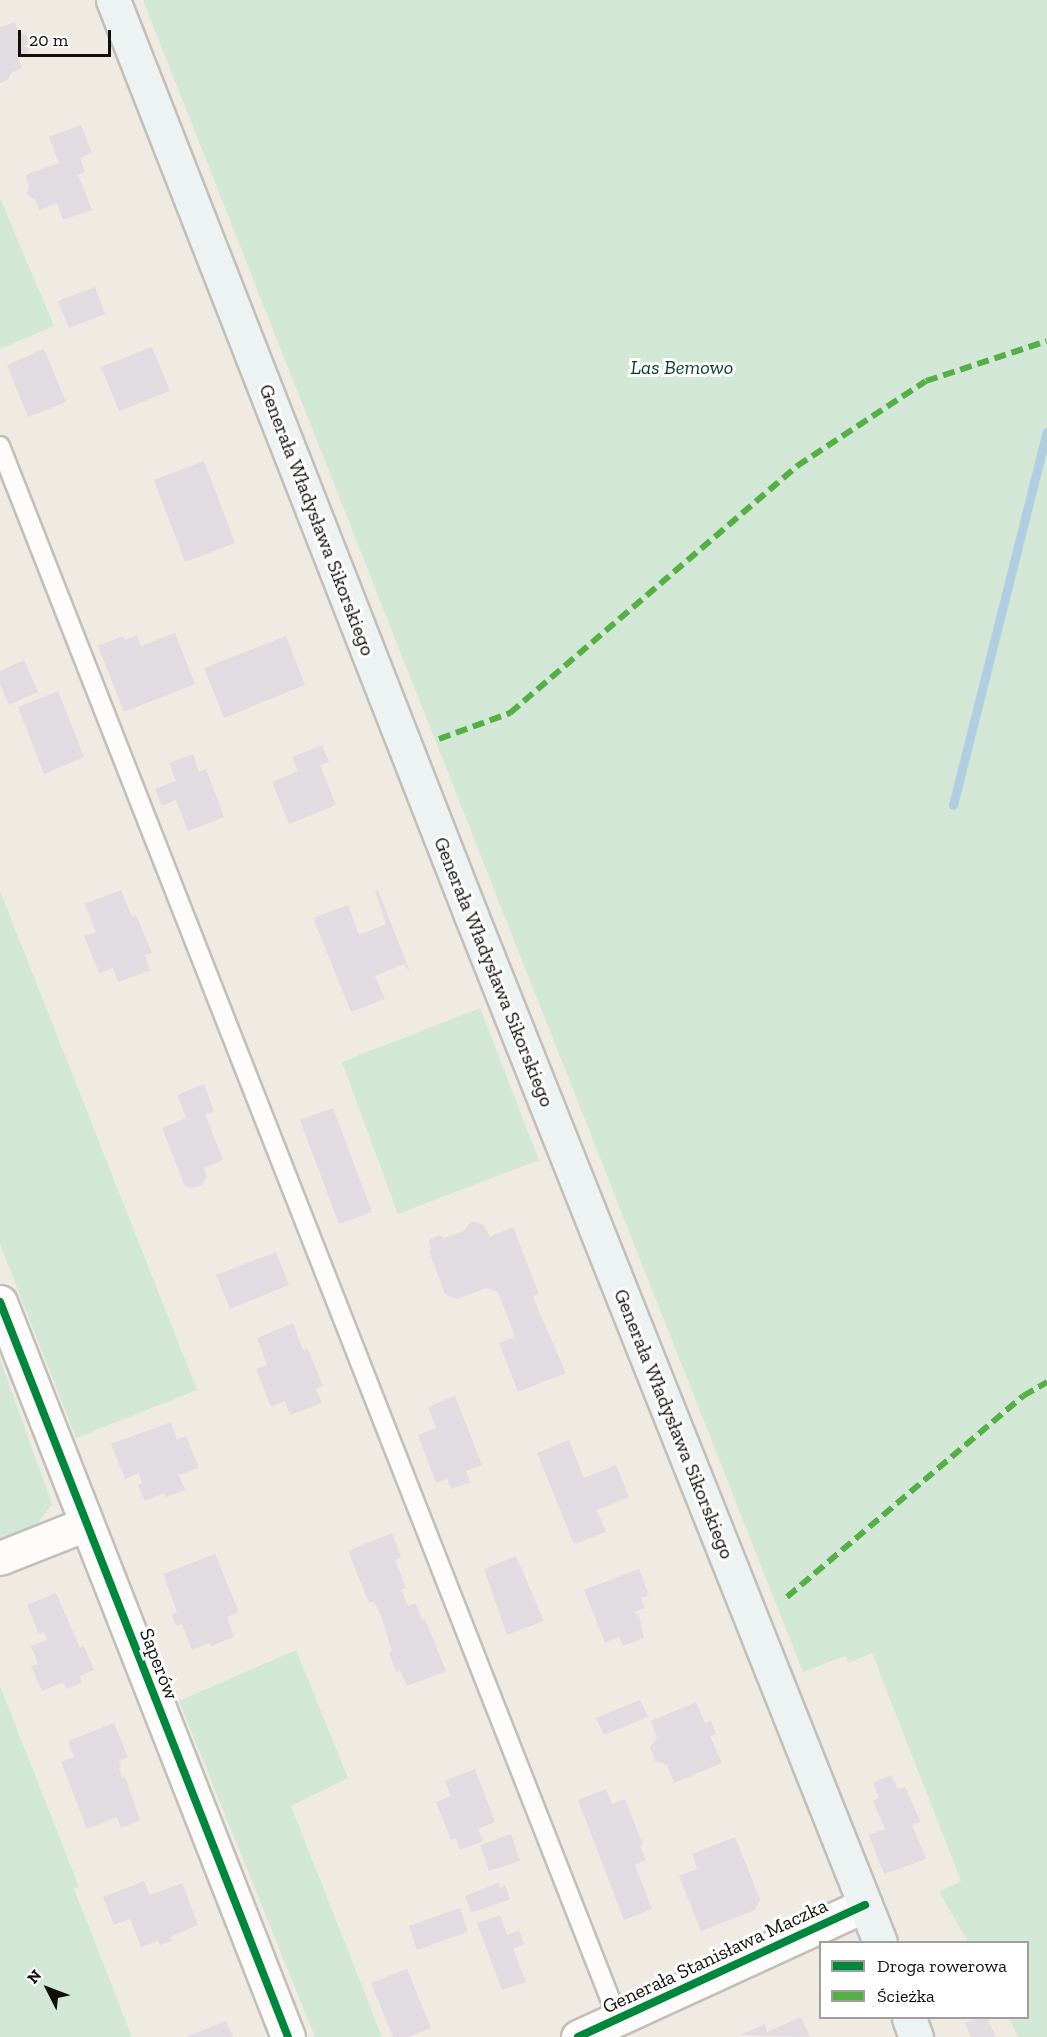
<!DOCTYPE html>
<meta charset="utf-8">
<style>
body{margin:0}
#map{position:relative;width:1047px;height:2037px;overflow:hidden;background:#efebe3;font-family:"Zilla Slab",serif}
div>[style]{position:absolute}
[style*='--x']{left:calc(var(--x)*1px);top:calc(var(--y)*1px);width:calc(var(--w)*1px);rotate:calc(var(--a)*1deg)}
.green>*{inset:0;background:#d2e7d6}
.stream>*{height:9px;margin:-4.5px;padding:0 4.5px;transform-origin:4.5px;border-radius:4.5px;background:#b1cde2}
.building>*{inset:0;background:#e1dce1}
.roads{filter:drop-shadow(2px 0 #c2bfb9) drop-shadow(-2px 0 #c2bfb9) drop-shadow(0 2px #c2bfb9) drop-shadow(0 -2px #c2bfb9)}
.lane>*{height:18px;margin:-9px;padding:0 9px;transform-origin:9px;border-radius:9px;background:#fdfcfb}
.street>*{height:33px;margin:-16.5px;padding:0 16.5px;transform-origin:16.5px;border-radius:16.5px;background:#fdfcfb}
.secondary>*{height:33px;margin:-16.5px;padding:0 16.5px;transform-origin:16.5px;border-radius:16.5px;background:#edf3f2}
.quiet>*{height:6px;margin-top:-3px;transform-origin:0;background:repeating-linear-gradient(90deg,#54b044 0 12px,transparent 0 18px)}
.cycleway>*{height:8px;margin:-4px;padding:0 4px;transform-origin:4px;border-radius:4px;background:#00873e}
span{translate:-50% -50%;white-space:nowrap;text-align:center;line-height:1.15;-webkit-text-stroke:6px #fff;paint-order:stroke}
.park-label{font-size:20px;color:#003f25;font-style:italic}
.street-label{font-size:20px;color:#120f0b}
.legend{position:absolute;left:819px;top:1941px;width:210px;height:78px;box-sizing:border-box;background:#fff;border:2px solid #a09f9d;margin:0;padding:8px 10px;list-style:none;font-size:18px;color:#120f0b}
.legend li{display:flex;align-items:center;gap:12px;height:30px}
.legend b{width:30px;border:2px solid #a09f9d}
.north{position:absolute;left:18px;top:1959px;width:60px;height:60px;-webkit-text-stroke:4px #fff;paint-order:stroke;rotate:312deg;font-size:16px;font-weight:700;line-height:24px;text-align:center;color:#120f0b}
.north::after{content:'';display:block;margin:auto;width:21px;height:27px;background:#120f0b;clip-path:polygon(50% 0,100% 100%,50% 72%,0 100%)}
.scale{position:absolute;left:18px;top:30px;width:93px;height:27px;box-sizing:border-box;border:3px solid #120f0b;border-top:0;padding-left:8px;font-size:18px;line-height:21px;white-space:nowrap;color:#120f0b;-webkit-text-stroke:4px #fff;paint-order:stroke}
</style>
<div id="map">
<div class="green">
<i style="clip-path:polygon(143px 0,1047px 0,1047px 2037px,1018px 2037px,1009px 2018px,1028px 2018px,1028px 1942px,968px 1942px,941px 1895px,940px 1891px,961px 1881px,872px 1653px,849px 1663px,845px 1656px,803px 1672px)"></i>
<i style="clip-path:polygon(0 198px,54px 326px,0 349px)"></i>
<i style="clip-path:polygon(0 891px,197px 1390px,76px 1438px,0 1244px)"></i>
<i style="clip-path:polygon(480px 1008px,539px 1160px,398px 1214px,342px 1062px)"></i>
<i style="clip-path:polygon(0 1359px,52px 1504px,35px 1527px,0 1541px)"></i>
<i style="clip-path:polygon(296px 1650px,348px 1778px,291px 1806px,382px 2037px,315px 2037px,179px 1701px)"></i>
<i style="clip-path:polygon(0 1686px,79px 1887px,74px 1889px,132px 2037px,0 2037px)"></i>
</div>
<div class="stream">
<i style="--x:953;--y:805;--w:385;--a:-75.9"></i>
</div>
<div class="building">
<i style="clip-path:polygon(15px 22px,19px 33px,26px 35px,31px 47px,27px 53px,18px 56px,22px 68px,11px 73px,8px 80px,0 83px,0 27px)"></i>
<i style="clip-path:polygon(81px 125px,92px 153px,80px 158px,85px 172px,78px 175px,92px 210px,63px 220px,57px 203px,39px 210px,35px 200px,27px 194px,29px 186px,25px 175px,59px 163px,49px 137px)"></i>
<i style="clip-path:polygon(95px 287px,105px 314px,69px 328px,58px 301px)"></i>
<i style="clip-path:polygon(152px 347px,170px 391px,119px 411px,101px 367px)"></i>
<i style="clip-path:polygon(44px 349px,66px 402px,28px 417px,7px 365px)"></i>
<i style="clip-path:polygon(204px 461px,235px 543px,185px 562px,154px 480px)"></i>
<i style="clip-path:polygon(175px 633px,195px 684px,124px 712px,98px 646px,123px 636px,125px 640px,137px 635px,141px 646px)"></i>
<i style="clip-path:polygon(286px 636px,305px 685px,224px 718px,204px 668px)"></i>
<i style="clip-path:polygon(24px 660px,38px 692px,9px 705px,0 684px,0 671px)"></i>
<i style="clip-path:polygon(58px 691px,84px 757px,44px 774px,18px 707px)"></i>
<i style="clip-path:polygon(322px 745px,329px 762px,320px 765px,336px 805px,289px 824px,272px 782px,298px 771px,292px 757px)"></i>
<i style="clip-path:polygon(193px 754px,199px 772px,206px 769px,224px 817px,188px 831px,176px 800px,162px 806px,155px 789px,176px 781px,169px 763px)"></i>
<i style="clip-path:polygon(121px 890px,132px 917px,136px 915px,152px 953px,145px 955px,150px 970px,118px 982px,113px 968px,99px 973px,84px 936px,96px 932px,85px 904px)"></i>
<i style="clip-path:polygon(378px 890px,411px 974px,404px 964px,375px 976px,385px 999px,351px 1012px,313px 918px,348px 905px,359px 935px,386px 924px,375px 891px)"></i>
<i style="clip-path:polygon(204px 1084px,214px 1111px,205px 1114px,223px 1160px,204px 1168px,207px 1177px,202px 1185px,193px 1188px,185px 1186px,162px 1128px,186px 1118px,177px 1095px)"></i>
<i style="clip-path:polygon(333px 1108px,372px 1212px,339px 1224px,300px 1120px)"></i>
<i style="clip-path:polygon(471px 1221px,484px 1225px,490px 1237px,513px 1227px,539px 1294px,533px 1296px,535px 1302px,566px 1373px,518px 1392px,499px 1343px,515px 1337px,498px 1292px,486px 1288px,457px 1299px,445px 1294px,429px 1251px,431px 1250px,429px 1240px,440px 1235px,444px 1238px,464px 1231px)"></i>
<i style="clip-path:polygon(276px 1252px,289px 1285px,230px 1309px,216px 1275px)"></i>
<i style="clip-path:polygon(293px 1323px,303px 1350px,308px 1349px,323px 1386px,316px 1389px,322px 1403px,290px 1415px,285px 1401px,271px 1407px,256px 1369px,267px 1365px,257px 1338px)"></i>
<i style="clip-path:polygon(455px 1396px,482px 1465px,466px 1471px,470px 1482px,451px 1489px,447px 1479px,436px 1483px,418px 1435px,436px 1428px,428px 1407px)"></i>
<i style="clip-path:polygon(171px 1422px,177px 1440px,186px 1436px,199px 1468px,179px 1475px,185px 1490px,166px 1497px,164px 1493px,145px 1501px,138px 1485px,142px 1483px,139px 1473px,125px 1479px,111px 1444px)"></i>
<i style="clip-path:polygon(569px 1440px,584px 1478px,616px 1465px,629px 1497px,597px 1510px,606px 1532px,574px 1544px,537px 1453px)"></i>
<i style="clip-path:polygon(392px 1533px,401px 1558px,395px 1560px,406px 1588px,401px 1589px,408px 1606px,415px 1603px,423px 1621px,425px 1619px,446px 1671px,407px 1686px,400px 1670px,396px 1672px,389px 1653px,392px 1651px,381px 1616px,374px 1601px,369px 1603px,348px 1551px)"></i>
<i style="clip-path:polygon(215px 1554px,239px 1612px,227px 1617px,234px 1637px,211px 1646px,209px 1643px,192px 1650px,182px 1624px,176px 1626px,172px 1615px,177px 1612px,163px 1574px)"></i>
<i style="clip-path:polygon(516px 1556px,544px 1621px,507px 1635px,484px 1569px)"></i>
<i style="clip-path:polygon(639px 1569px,649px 1595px,641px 1598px,645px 1608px,634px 1612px,639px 1616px,644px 1638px,623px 1646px,619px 1637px,605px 1643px,584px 1590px)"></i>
<i style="clip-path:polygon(56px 1593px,80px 1648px,84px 1646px,94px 1670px,80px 1676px,82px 1683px,66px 1689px,63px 1682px,42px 1691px,31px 1666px,38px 1664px,31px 1646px,47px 1640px,44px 1632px,39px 1634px,27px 1605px)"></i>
<i style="clip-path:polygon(640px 1700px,648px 1717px,604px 1735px,596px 1718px)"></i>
<i style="clip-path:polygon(696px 1702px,705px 1723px,711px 1721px,716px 1734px,710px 1736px,722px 1763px,674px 1783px,667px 1765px,655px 1761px,650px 1747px,657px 1738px,651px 1721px)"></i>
<i style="clip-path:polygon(114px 1723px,128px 1757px,119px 1761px,121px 1767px,119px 1768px,122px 1778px,125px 1777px,140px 1820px,121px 1828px,117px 1817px,87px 1829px,61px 1762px,74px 1757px,68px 1741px)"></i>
<i style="clip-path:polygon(475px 1769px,495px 1822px,478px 1829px,483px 1841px,460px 1850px,456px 1838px,451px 1840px,436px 1802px,451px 1796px,445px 1781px)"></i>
<i style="clip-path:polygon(891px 1775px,898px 1790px,905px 1787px,921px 1822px,912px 1825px,926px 1859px,884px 1874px,869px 1835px,885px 1829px,873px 1801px,879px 1798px,873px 1783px)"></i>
<i style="clip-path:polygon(606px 1789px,612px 1804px,625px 1799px,643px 1845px,640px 1846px,646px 1860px,635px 1865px,652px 1909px,624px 1920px,578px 1800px)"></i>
<i style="clip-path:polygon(511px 1834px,520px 1861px,489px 1871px,480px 1845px)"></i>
<i style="clip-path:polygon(735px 1837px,760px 1899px,755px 1910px,701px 1931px,679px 1876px,697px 1869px,692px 1854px)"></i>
<i style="clip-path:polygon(144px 1881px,150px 1895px,182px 1883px,198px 1925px,170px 1937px,172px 1941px,160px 1945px,158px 1941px,141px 1947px,130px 1919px,114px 1925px,103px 1897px)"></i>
<i style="clip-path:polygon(498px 1883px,500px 1888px,505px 1885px,510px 1899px,471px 1913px,465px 1896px)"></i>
<i style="clip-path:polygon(460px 1908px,468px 1932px,417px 1950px,409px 1926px)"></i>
<i style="clip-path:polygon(500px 1915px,507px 1935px,519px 1930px,524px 1944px,513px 1949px,526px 1982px,502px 1990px,477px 1923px)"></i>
<i style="clip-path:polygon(407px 1969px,431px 2028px,408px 2037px,393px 2037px,371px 1983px)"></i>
<i style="clip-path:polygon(801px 2017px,810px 2037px,740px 2035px,765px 2024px,767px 2032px)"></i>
<i style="clip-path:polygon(978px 2018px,994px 2018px,988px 2020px,996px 2037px,971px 2037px,965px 2023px)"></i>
<i style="clip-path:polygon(226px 2021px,233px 2037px,186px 2037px)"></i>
</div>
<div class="roads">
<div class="lane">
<i style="--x:0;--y:446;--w:1690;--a:68.55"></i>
</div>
<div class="street">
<i style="--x:0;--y:1302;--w:789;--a:68.6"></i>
<i style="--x:0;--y:1558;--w:92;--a:-21.6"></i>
<i style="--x:578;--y:2037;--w:316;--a:-24.7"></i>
</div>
<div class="secondary">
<i style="--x:113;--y:0;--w:983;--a:68.63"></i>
<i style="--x:471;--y:915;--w:1105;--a:68.29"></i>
<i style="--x:909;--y:2018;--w:20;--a:70"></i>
</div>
</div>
<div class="quiet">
<i style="--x:439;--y:739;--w:76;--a:-20.1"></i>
<i style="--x:510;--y:713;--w:379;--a:-40.7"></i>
<i style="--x:797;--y:466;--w:154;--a:-33.4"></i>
<i style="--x:926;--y:381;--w:127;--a:-18.3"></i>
<i style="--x:787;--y:1597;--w:310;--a:-40.4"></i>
<i style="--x:1023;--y:1396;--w:28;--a:-30"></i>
</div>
<div class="cycleway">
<i style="--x:0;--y:1302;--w:789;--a:68.6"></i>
<i style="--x:578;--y:2037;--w:316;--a:-24.7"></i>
</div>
<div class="park-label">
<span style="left:682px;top:367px">Las Bemowo</span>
</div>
<div class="street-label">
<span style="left:317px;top:520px;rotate:69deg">Generała Władysława Sikorskiego</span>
<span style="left:494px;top:972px;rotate:68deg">Generała Władysława Sikorskiego</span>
<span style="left:674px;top:1424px;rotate:68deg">Generała Władysława Sikorskiego</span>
<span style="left:159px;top:1664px;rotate:69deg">Saperów</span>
<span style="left:715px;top:1956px;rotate:-25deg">Generała Stanisława Maczka</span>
</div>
<ul class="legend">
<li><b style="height:8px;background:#00873e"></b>Droga rowerowa</li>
<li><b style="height:8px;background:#54b044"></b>Ścieżka</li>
</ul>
<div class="north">N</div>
<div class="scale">20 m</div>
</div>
